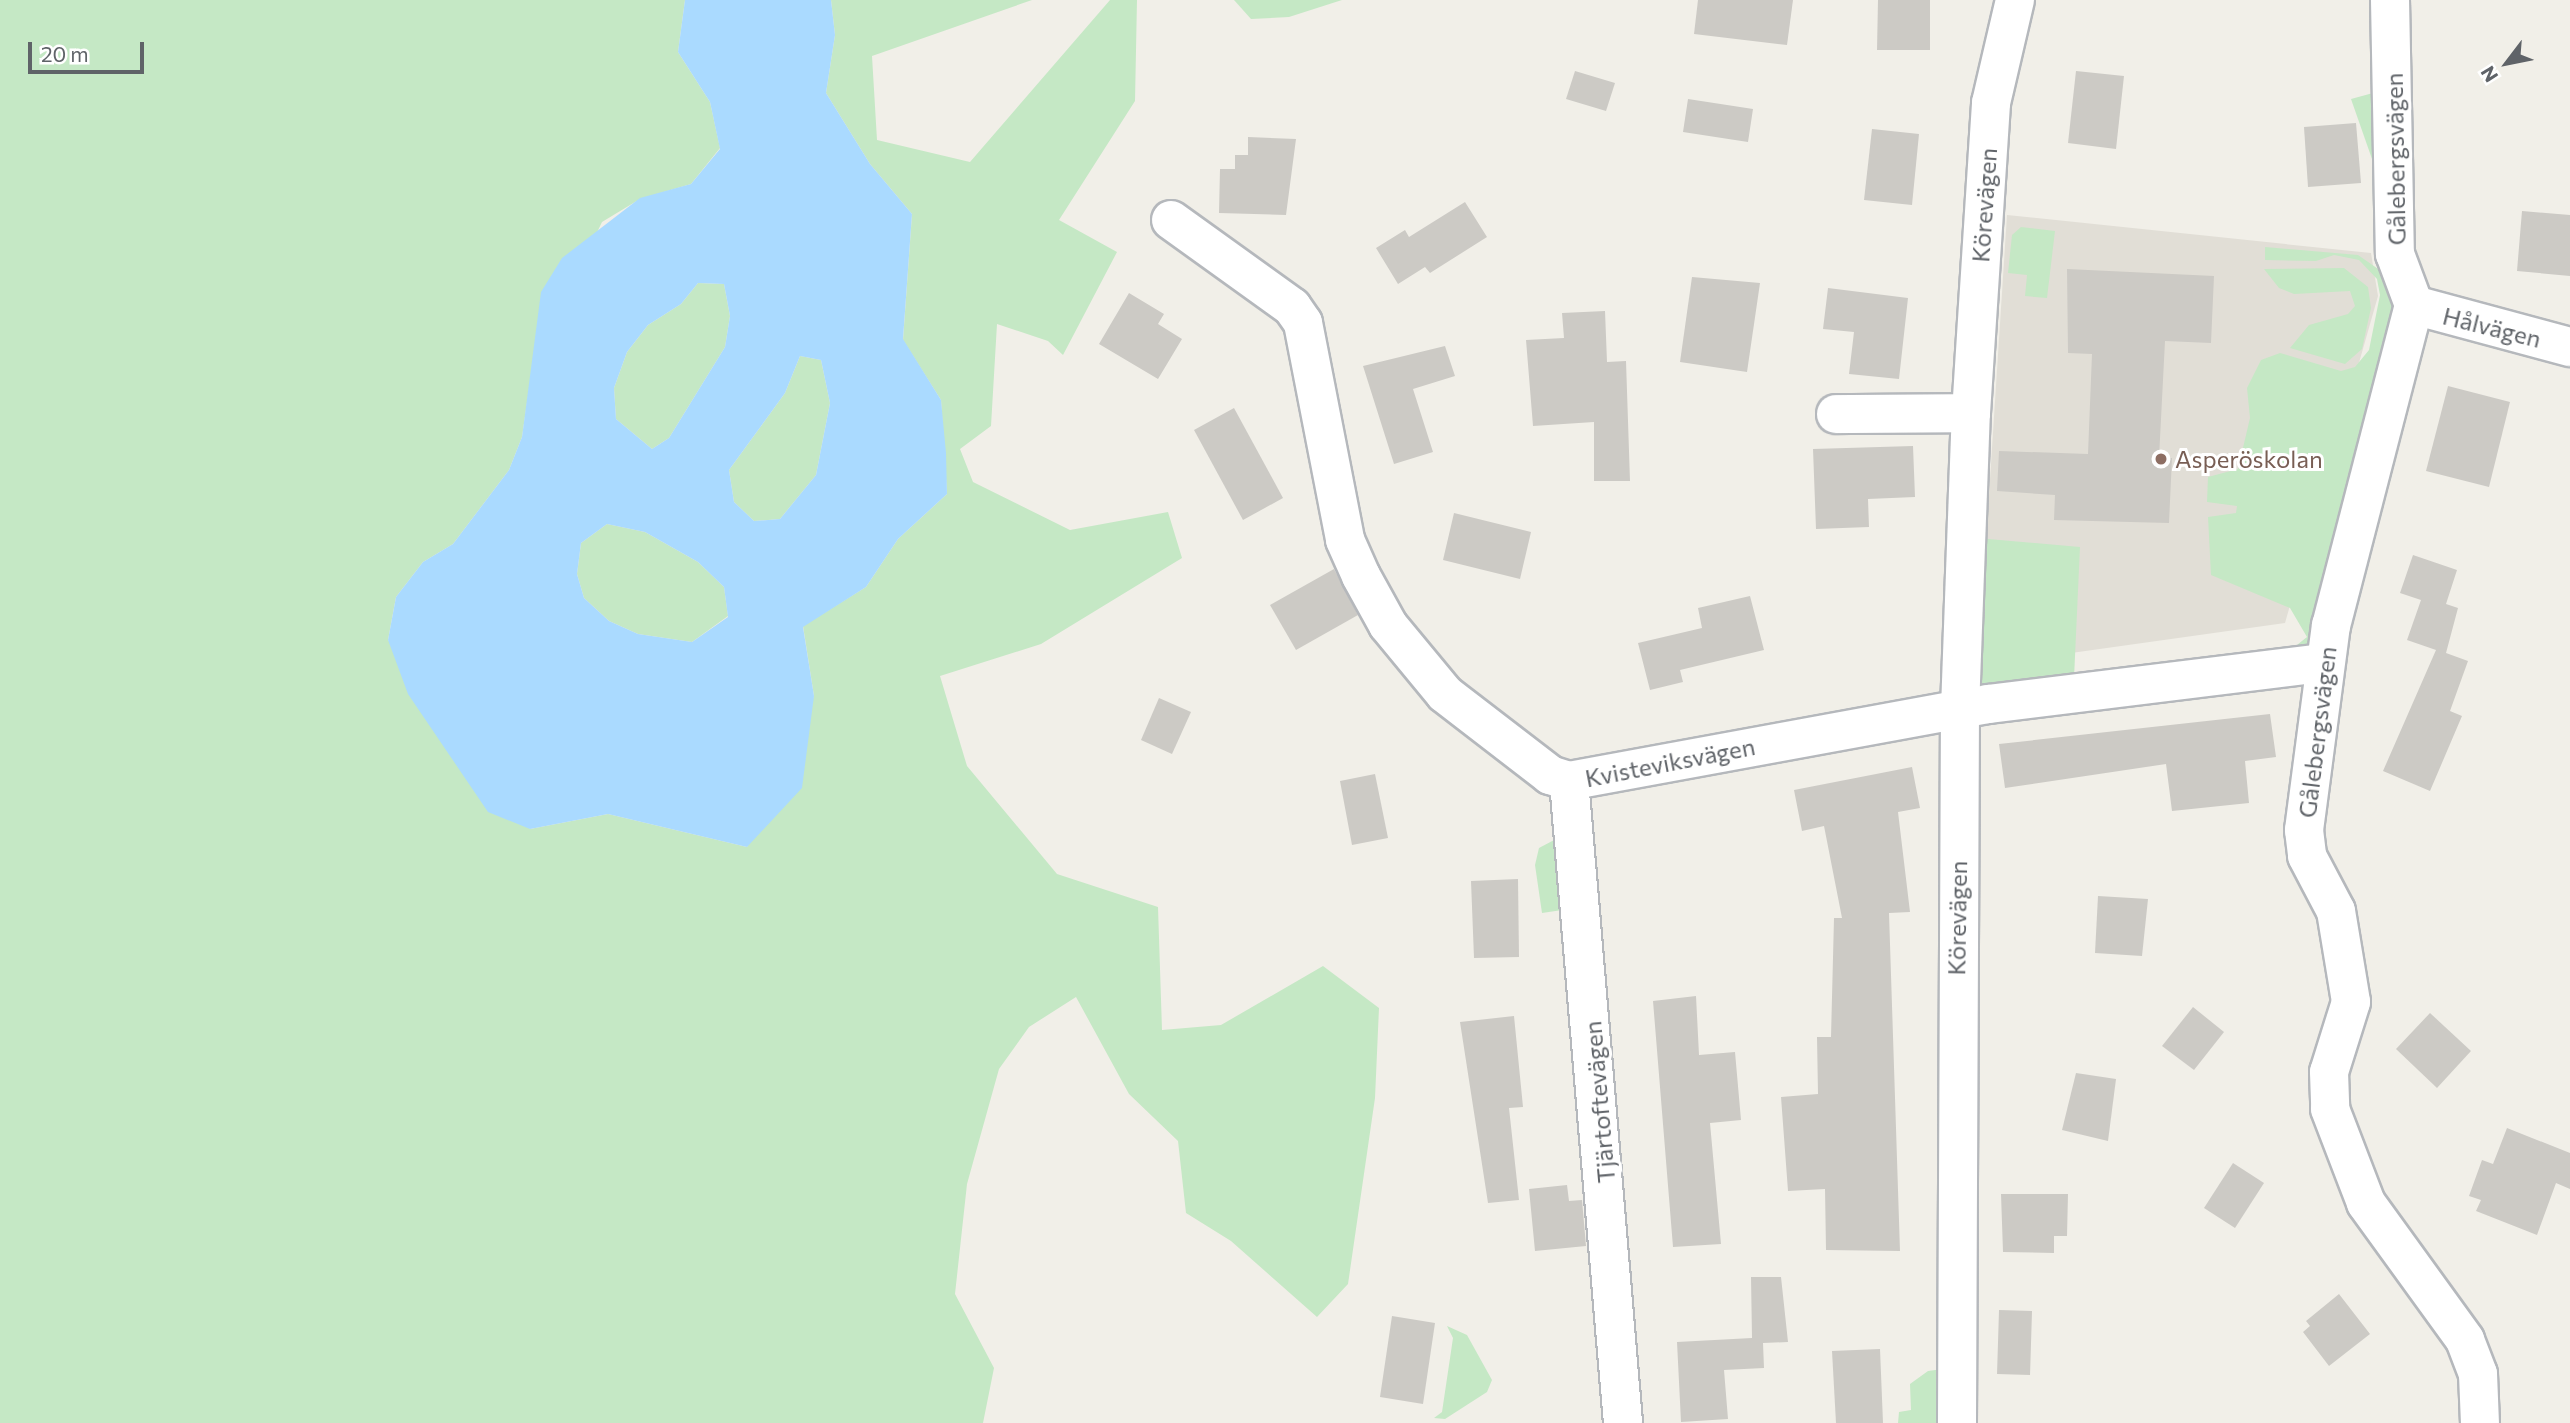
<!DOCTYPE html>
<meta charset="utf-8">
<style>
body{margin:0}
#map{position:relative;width:2570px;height:1423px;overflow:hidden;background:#f1efe8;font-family:Commissioner,sans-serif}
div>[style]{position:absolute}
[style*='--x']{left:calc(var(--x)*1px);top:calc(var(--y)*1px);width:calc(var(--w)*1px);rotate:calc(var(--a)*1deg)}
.education>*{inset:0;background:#e1ded6}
.green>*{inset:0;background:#c5e8c5}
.water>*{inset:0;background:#aadaff}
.building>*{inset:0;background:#cccac5}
.roads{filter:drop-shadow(2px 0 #b5b8bc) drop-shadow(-2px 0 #b5b8bc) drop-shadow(0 2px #b5b8bc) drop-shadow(0 -2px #b5b8bc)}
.street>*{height:38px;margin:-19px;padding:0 19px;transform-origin:19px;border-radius:19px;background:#fff}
.dots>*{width:19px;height:19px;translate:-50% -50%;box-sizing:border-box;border:4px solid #fff;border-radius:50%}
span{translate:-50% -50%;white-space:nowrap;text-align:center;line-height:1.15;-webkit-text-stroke:6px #fff;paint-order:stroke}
.street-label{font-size:24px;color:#5f6368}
.education-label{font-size:24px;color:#785e54}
.left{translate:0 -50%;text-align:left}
.north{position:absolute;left:2472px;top:28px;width:70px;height:70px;-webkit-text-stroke:5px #fff;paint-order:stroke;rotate:238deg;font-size:19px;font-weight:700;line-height:28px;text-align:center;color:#5f6368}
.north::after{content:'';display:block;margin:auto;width:24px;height:32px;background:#5f6368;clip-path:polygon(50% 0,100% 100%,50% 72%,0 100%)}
.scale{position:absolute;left:28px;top:42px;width:116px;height:32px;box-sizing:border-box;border:4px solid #5f6368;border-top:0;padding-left:9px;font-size:21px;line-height:24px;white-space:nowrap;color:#5f6368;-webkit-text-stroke:5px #fff;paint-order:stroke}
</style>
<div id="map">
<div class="education">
<i style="clip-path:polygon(2007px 215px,2371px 253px,2378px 296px,2285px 623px,1978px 666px)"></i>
</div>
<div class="green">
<i style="clip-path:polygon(0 0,685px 0,678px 52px,710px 102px,720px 148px,691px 184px,640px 199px,602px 222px,532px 368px,522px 437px,509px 470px,453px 544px,423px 562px,396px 597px,388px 640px,530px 829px,608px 814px,747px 847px,814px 696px,803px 626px,866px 587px,898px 539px,947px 494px,941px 400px,903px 340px,912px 214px,870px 164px,826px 93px,835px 35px,831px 0,1032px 0,872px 56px,877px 140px,970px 162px,1110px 0,1137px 0,1135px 101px,1059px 220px,1117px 252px,1063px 355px,1048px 341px,997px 324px,991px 426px,960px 449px,973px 482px,1070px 530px,1168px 512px,1182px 558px,1041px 644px,940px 676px,967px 766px,1057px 874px,1158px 907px,1162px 1030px,1221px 1025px,1323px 966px,1379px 1008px,1375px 1098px,1348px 1284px,1317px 1317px,1231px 1241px,1186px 1213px,1178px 1141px,1129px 1094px,1076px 997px,1029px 1027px,999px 1069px,967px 1184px,955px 1294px,994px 1368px,983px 1423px,0 1423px)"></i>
<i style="clip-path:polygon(1234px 0,1342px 0,1289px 17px,1251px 19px)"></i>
<i style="clip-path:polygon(2384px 90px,2382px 159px,2372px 159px,2351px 99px)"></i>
<i style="clip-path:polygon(2021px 227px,2055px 231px,2047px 298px,2025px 296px,2027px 275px,2008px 273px,2012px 235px)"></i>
<i style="clip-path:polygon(2265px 247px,2358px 255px,2384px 273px,2397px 305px,2309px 646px,2283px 656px,2307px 637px,2290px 608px,2211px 575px,2208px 517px,2236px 513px,2237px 506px,2207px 502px,2208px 477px,2238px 469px,2250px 418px,2247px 388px,2261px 360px,2280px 353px,2341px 371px,2355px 367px,2369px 350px,2380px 295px,2377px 279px,2359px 260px,2334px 255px,2316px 261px,2265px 260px)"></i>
<i style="clip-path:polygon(2344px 268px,2368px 287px,2371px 308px,2362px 349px,2345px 364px,2290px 348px,2309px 325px,2348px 314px,2355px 306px,2350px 291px,2294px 294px,2279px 288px,2264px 269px)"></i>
<i style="clip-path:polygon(698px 283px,724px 284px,730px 316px,725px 347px,669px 438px,652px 449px,616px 419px,614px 388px,627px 352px,648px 325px,681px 304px)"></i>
<i style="clip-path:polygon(800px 356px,821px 360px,830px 403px,816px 475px,780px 519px,754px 521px,734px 502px,729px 470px,785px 393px)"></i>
<i style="clip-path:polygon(607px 524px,645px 532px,698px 562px,724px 587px,728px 616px,692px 642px,638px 634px,609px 621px,584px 598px,577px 574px,581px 543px)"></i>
<i style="clip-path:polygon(1977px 538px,2080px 547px,2074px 678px,1984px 695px,1972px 678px)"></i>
<i style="clip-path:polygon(1556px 839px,1569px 909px,1542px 913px,1535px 865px,1539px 848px)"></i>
<i style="clip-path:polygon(1447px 1326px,1467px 1335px,1492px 1380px,1487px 1392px,1445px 1419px,1434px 1418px,1442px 1412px,1453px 1338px)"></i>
<i style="clip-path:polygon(1943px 1369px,1944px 1423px,1898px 1423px,1899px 1412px,1911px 1410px,1910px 1384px,1928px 1371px)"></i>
</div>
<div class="water">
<i style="clip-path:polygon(evenodd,685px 0,831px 0,835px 35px,826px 93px,870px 164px,912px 214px,903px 339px,941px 400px,946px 453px,947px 494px,898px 539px,866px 587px,803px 627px,814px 696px,802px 788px,747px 847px,608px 814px,530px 829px,488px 812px,408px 694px,388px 640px,396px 597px,423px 562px,453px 544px,509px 470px,522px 437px,541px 292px,562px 258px,640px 198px,691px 184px,720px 149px,710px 102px,678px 52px,685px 0,698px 283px,724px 284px,730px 316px,725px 347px,669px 438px,652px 449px,616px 419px,614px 388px,627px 352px,648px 325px,681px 304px,698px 283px,685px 0,800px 356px,821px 360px,830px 403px,816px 475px,780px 519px,754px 521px,734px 502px,729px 470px,785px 393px,800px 356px,685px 0,607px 524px,645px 532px,698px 562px,724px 587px,728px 617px,692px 642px,638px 634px,609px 621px,584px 598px,577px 574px,581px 543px,607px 524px)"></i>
</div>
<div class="building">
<i style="clip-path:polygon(1698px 0,1793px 0,1787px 45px,1694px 34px)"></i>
<i style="clip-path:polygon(1878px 0,1930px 0,1930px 50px,1877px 50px)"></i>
<i style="clip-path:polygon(1575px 71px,1615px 83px,1606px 111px,1566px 99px)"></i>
<i style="clip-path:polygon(2076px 71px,2124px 76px,2116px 149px,2068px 143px)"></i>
<i style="clip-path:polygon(1688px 99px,1753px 109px,1748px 142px,1683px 132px)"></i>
<i style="clip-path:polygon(2356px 123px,2361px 183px,2308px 187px,2304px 127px)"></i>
<i style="clip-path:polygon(1872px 129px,1919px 134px,1912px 205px,1864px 200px)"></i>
<i style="clip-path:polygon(1248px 137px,1296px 139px,1286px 215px,1219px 213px,1220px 169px,1235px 169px,1235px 155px,1248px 155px)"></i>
<i style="clip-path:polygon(1465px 202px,1487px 237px,1430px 273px,1425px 267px,1398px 284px,1376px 248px,1405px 230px,1409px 237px)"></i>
<i style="clip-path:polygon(2522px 211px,2570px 215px,2570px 276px,2517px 271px)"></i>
<i style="clip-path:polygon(2067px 269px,2214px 276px,2211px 343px,2165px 341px,2159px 458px,2172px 458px,2169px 523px,2054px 520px,2055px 495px,1997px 491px,1999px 451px,2088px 454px,2092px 354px,2068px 353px)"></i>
<i style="clip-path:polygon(1692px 277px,1760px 283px,1747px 372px,1680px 362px)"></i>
<i style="clip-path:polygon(1828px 288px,1908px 298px,1899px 379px,1849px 374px,1854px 332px,1823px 329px)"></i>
<i style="clip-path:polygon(1129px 293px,1164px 314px,1158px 324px,1182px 339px,1158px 379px,1099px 344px)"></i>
<i style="clip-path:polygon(1605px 311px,1607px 362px,1626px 361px,1630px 481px,1594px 481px,1594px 422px,1533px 426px,1526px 340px,1564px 338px,1562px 313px)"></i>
<i style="clip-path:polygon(1445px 346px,1455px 376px,1413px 389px,1433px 452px,1394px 464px,1363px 366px)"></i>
<i style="clip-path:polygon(2448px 386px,2510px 402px,2489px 487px,2426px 471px)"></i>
<i style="clip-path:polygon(1234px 408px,1283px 498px,1243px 520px,1194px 430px)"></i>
<i style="clip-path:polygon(1913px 446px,1915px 497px,1868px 499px,1869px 527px,1816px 529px,1813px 449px)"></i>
<i style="clip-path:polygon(1454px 513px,1531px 532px,1520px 579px,1443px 560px)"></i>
<i style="clip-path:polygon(2413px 555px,2457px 570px,2446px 604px,2458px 608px,2446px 653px,2468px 661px,2450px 711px,2462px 716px,2430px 791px,2383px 771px,2436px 650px,2407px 640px,2421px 600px,2400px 593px)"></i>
<i style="clip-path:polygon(1334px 569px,1358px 615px,1296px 650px,1270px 605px)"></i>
<i style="clip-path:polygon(1750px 596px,1764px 650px,1680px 670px,1683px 682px,1650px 690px,1638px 643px,1702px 628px,1698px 608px)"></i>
<i style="clip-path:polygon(1159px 698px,1191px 712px,1172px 754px,1141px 740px)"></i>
<i style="clip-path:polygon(2270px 714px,2276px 757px,2245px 761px,2249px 803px,2172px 811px,2166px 764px,2005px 788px,1999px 744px)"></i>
<i style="clip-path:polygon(1912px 767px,1920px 808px,1898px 812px,1910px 912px,1889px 913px,1900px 1251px,1826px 1250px,1825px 1189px,1788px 1191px,1781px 1097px,1818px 1094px,1817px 1037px,1831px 1037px,1834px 918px,1842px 918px,1824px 826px,1802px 831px,1794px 790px)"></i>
<i style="clip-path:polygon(1375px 774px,1388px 838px,1352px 845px,1340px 781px)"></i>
<i style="clip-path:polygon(1518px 879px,1519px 957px,1474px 958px,1471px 881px)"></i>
<i style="clip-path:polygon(2098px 896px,2148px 899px,2142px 956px,2095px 953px)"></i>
<i style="clip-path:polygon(1696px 996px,1699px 1055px,1735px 1052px,1741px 1120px,1710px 1123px,1721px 1244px,1673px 1247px,1653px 1001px)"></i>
<i style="clip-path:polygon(2193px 1007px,2224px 1032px,2194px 1070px,2162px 1046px)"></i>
<i style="clip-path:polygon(2430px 1013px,2471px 1051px,2437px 1088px,2396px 1049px)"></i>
<i style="clip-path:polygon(1514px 1016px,1523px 1107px,1509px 1108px,1519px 1200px,1488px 1203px,1460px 1022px)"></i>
<i style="clip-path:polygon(2076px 1073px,2116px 1079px,2108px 1141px,2062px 1130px)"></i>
<i style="clip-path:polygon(2507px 1128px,2570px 1153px,2570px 1189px,2556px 1183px,2537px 1235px,2476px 1211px,2481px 1200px,2469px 1196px,2482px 1160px,2493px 1164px)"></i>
<i style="clip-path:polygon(2233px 1163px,2264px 1183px,2235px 1228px,2204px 1208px)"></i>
<i style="clip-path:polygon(1567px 1185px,1569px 1201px,1582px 1200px,1586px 1246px,1535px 1251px,1529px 1189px)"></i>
<i style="clip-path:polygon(2001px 1194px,2068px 1194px,2067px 1236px,2054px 1236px,2054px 1253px,2003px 1252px)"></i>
<i style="clip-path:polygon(1751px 1277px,1781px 1277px,1788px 1342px,1763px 1343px,1764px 1368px,1724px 1370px,1728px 1419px,1681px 1422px,1677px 1342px,1752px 1338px)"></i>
<i style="clip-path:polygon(2339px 1294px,2370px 1334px,2329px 1366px,2303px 1332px,2310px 1326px,2306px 1321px)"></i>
<i style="clip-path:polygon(1999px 1310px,2032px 1311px,2030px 1375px,1997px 1374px)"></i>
<i style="clip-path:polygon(1392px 1316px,1435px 1323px,1423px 1404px,1380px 1397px)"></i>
<i style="clip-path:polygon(1880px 1349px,1883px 1423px,1836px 1423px,1832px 1351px)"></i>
</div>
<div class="roads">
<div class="street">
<i style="--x:2390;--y:0;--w:254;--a:88.9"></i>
<i style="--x:2395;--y:254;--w:54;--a:69.6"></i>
<i style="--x:2414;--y:305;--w:331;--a:104.5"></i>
<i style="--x:2331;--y:625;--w:207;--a:97.5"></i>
<i style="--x:2304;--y:830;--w:26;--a:83"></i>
<i style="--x:2307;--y:856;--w:62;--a:62.2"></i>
<i style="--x:2336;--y:911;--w:92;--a:80.6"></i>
<i style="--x:2351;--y:1002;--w:73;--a:107.4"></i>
<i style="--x:2329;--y:1072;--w:37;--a:88"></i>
<i style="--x:2330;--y:1109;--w:101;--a:69"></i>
<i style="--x:2366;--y:1203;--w:169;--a:54.1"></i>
<i style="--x:2465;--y:1340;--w:36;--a:69"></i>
<i style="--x:2478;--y:1374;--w:49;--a:87.7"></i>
<i style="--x:1171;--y:220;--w:149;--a:35.7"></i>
<i style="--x:1292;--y:307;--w:19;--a:55"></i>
<i style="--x:1303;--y:323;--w:221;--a:79"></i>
<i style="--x:1345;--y:540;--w:39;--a:66"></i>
<i style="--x:1361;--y:576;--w:56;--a:61.1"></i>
<i style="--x:1388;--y:625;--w:89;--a:50.4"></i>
<i style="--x:1445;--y:694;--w:133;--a:37.6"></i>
<i style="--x:1550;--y:775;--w:20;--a:18"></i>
<i style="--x:1569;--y:781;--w:426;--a:-10.4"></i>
<i style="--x:1988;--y:704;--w:338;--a:-7"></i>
<i style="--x:2414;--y:305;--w:162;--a:15.1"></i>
<i style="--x:1836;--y:414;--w:135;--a:-0.4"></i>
<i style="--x:1569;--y:781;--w:644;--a:85.19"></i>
<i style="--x:1957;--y:1423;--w:714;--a:-89.76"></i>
<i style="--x:1960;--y:709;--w:296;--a:-87.9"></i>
<i style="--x:1971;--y:413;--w:311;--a:-86.3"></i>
<i style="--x:1991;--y:103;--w:106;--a:-76.9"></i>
</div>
</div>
<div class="dots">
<i style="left:2161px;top:459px;background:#8d6e63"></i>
</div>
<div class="street-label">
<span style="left:2395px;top:159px;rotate:-91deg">Gålebergsvägen</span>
<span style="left:1984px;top:205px;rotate:-86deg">Körevägen</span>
<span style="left:2492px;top:327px;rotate:14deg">Hålvägen</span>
<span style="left:2317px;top:732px;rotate:-83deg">Gålebergsvägen</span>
<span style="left:1670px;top:762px;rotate:-11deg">Kvisteviksvägen</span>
<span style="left:1957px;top:918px;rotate:-89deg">Körevägen</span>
<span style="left:1599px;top:1102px;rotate:-95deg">Tjärtoftevägen</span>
</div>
<div class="education-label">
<span class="left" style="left:2175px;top:459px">Asperöskolan</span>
</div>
<div class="north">N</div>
<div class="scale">20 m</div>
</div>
